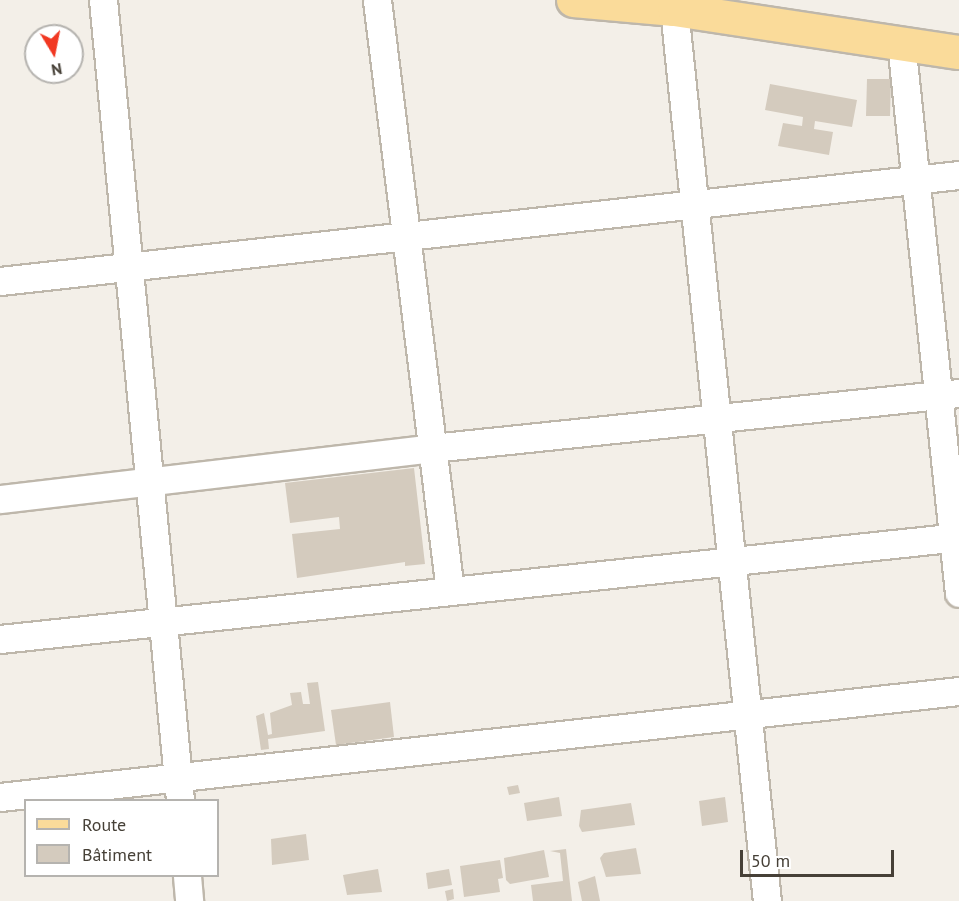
<!DOCTYPE html>
<meta charset="utf-8">
<style>
body{margin:0}
#map{position:relative;width:959px;height:901px;overflow:hidden;background:#f3efe8;font-family:"PT Sans",sans-serif}
div>[style]{position:absolute}
[style*='--x']{left:calc(var(--x)*1px);top:calc(var(--y)*1px);width:calc(var(--w)*1px);rotate:calc(var(--a)*1deg)}
.building>*{inset:0;background:#d4cbbe}
.roads{filter:drop-shadow(2px 0 #beb7ab) drop-shadow(-2px 0 #beb7ab) drop-shadow(0 2px #beb7ab) drop-shadow(0 -2px #beb7ab)}
.minor>*{height:27px;margin:-13.5px;padding:0 13.5px;transform-origin:13.5px;border-radius:13.5px;background:#fff}
.major>*{height:33px;margin:-16.5px;padding:0 16.5px;transform-origin:16.5px;border-radius:16.5px;background:#fadb9a}
span{translate:-50% -50%;white-space:nowrap;text-align:center;line-height:1.15;-webkit-text-stroke:4.5px #fff;paint-order:stroke}
.legend{position:absolute;left:24px;top:799px;width:195px;height:78px;box-sizing:border-box;background:#fff;border:2px solid #b5b3af;margin:0;padding:8px 10px;list-style:none;font-size:18px;color:#464037}
.legend li{display:flex;align-items:center;gap:12px;height:30px}
.legend b{width:30px;border:2px solid #b5b3af}
.north{position:absolute;left:24px;top:24px;width:60px;height:60px;box-sizing:border-box;background:#fff;border:2px solid #b5b3af;border-radius:50%;rotate:170deg;font-size:16px;font-weight:700;line-height:24px;text-align:center;color:#464037}
.north::after{content:'';display:block;margin:auto;width:21px;height:27px;background:#f13822;clip-path:polygon(50% 0,100% 100%,50% 72%,0 100%)}
.scale{position:absolute;left:740px;top:850px;width:154px;height:27px;box-sizing:border-box;border:3px solid #464037;border-top:0;padding-left:8px;font-size:18px;line-height:21px;white-space:nowrap;color:#464037;-webkit-text-stroke:4px #fff;paint-order:stroke}
</style>
<div id="map">
<div class="building">
<i style="clip-path:polygon(867px 79px,891px 79px,890px 116px,866px 116px)"></i>
<i style="clip-path:polygon(770px 84px,857px 100px,852px 127px,815px 121px,814px 129px,833px 132px,829px 155px,778px 146px,783px 123px,802px 126px,803px 117px,765px 110px)"></i>
<i style="clip-path:polygon(414px 468px,425px 564px,405px 566px,405px 562px,297px 578px,292px 534px,340px 529px,339px 517px,290px 523px,285px 483px)"></i>
<i style="clip-path:polygon(318px 682px,325px 731px,268px 739px,269px 749px,261px 750px,256px 716px,264px 713px,268px 735px,272px 734px,270px 713px,292px 705px,290px 693px,301px 692px,303px 704px,310px 704px,307px 683px)"></i>
<i style="clip-path:polygon(390px 702px,394px 737px,336px 745px,331px 710px)"></i>
<i style="clip-path:polygon(518px 785px,520px 793px,509px 795px,507px 787px)"></i>
<i style="clip-path:polygon(559px 797px,562px 816px,527px 821px,524px 803px)"></i>
<i style="clip-path:polygon(725px 797px,728px 822px,702px 826px,699px 801px)"></i>
<i style="clip-path:polygon(631px 803px,635px 825px,582px 832px,579px 826px,581px 810px)"></i>
<i style="clip-path:polygon(306px 834px,309px 860px,272px 865px,271px 839px)"></i>
<i style="clip-path:polygon(636px 848px,641px 874px,606px 877px,600px 858px,604px 853px)"></i>
<i style="clip-path:polygon(566px 849px,572px 901px,533px 901px,531px 885px,563px 881px,560px 853px,550px 851px)"></i>
<i style="clip-path:polygon(544px 850px,549px 877px,510px 884px,506px 880px,504px 858px)"></i>
<i style="clip-path:polygon(500px 860px,503px 878px,498px 879px,500px 892px,464px 897px,460px 866px)"></i>
<i style="clip-path:polygon(378px 869px,382px 892px,347px 895px,343px 875px)"></i>
<i style="clip-path:polygon(449px 869px,452px 885px,428px 889px,426px 873px)"></i>
<i style="clip-path:polygon(595px 876px,600px 901px,582px 901px,578px 882px)"></i>
<i style="clip-path:polygon(453px 889px,454px 899px,447px 901px,445px 891px)"></i>
</div>
<div class="roads">
<div class="minor">
<i style="--x:103;--y:0;--w:804;--a:84.5"></i>
<i style="--x:377;--y:0;--w:595;--a:82.96"></i>
<i style="--x:674;--y:9;--w:897;--a:84.05"></i>
<i style="--x:901;--y:42;--w:554;--a:83.99"></i>
<i style="--x:0;--y:281;--w:965;--a:-6.31"></i>
<i style="--x:0;--y:499;--w:435;--a:-6.7"></i>
<i style="--x:432;--y:448;--w:530;--a:-5.96"></i>
<i style="--x:0;--y:639;--w:964;--a:-6.07"></i>
<i style="--x:0;--y:797;--w:965;--a:-6.31"></i>
<i style="--x:187;--y:876;--w:25;--a:85"></i>
</div>
<div class="major">
<i style="--x:573;--y:0;--w:101;--a:5.1"></i>
<i style="--x:674;--y:9;--w:288;--a:8.6"></i>
</div>
</div>
<ul class="legend">
<li><b style="height:8px;background:#fadb9a"></b>Route</li>
<li><b style="height:16px;background:#d4cbbe"></b>Bâtiment</li>
</ul>
<div class="north">N</div>
<div class="scale">50 m</div>
</div>
